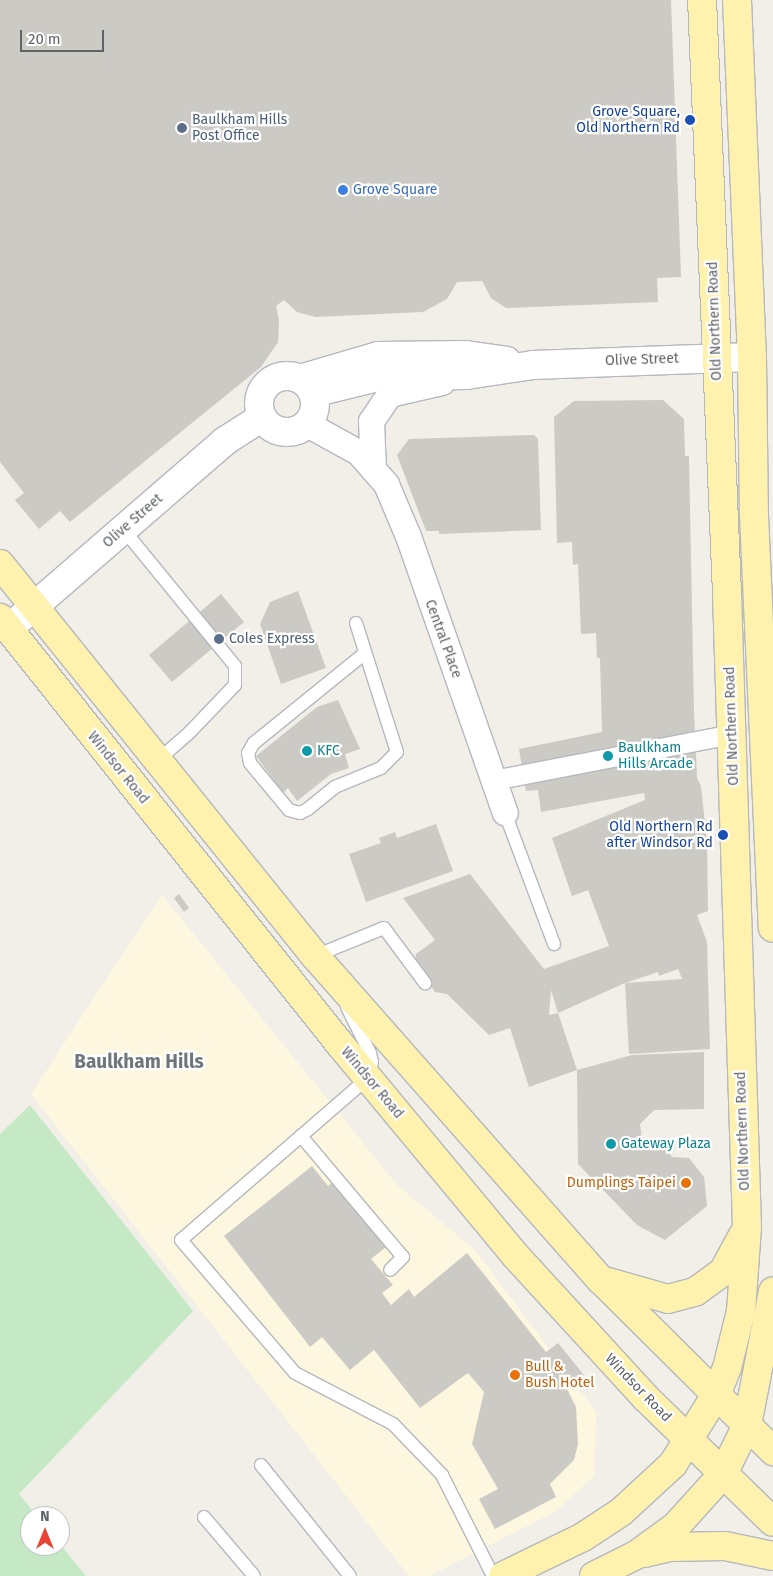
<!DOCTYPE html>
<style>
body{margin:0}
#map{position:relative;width:773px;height:1576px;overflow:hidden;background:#f1efe8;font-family:"Fira Sans",sans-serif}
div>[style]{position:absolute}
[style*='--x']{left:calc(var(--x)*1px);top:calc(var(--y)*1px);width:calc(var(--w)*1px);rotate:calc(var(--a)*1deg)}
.commercial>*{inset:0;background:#fef7e0}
.green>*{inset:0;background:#c5e8c5}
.building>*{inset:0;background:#cccac5}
.roads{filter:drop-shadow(1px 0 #b5b8bc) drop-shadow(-1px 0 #b5b8bc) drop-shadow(0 1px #b5b8bc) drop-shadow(0 -1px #b5b8bc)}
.service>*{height:12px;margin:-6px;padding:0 6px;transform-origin:6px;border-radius:6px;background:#fff}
.pedestrian>*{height:19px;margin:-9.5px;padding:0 9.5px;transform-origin:9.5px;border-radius:9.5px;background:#fff}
.minor>*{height:25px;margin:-12.5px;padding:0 12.5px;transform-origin:12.5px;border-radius:12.5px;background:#fff}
.tertiary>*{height:28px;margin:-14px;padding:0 14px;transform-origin:14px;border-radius:14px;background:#fff}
.tertiary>.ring{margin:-14px;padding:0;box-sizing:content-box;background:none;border:28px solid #fff;border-radius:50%}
.primary>*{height:28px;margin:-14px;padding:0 14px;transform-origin:14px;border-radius:14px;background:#fff2af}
.dots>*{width:14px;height:14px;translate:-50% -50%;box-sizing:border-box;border:2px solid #fff;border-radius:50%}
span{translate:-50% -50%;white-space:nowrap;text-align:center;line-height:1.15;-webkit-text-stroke:4.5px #fff;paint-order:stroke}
.transit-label{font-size:14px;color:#164399}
.right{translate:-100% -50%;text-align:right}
.service-label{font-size:14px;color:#4e5e75}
.left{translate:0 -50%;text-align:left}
.shop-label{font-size:14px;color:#366cbe}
.street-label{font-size:14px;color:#5f6368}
.culture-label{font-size:14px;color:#0d838f}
.food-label{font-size:14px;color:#c56008}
.district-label{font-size:19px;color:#70757a;font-weight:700}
.north{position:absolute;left:20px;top:1506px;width:50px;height:50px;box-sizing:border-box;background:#fff;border:1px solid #bfc1c3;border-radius:50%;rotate:0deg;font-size:14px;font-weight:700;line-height:20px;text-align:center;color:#5f6368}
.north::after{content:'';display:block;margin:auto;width:18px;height:22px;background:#ea4335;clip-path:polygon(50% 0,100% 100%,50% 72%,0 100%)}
.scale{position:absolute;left:20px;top:30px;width:84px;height:22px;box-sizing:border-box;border:2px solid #5f6368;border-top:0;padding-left:6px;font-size:15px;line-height:18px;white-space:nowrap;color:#5f6368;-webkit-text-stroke:4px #fff;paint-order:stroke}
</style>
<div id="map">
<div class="commercial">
<i style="clip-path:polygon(162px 895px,398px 1186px,476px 1251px,596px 1412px,594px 1476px,555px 1512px,429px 1576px,409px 1576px,31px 1094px)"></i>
</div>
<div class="green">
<i style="clip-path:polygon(30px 1105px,193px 1311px,19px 1494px,37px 1516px,30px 1516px,30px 1546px,60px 1544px,86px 1576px,0 1576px,0 1134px)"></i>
</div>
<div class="building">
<i style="clip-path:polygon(0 0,671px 0,681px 277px,657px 278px,658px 302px,506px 308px,491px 298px,482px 281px,457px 282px,447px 299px,423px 312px,316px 317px,297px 312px,284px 300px,276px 306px,279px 321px,278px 342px,261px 367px,70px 522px,60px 511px,39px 529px,15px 500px,24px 493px,0 462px)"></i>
<i style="clip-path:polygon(evenodd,663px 400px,684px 419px,685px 456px,689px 456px,694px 712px,697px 778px,701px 786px,707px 843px,708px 911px,697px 915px,707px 942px,710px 1049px,629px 1054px,625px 983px,558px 1013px,551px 990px,549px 1015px,558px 1013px,577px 1070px,529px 1087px,510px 1028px,489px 1035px,447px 994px,435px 992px,415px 964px,416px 954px,435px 940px,403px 898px,470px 874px,544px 969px,609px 946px,588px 890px,572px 896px,552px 838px,645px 800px,644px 793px,541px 812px,538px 790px,526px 791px,519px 749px,602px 732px,600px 658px,597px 658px,596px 633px,581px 634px,578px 564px,573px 565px,572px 542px,557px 543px,554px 417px,574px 401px,663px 400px,678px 969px,682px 979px,625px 983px,658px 972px,659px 976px,678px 969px)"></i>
<i style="clip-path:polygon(534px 435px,538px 439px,541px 530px,439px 534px,439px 531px,426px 531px,397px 455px,409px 439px)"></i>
<i style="clip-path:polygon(298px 591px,326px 668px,281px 684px,260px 624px,270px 602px)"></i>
<i style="clip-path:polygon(221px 594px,244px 622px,172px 682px,149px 655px)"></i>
<i style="clip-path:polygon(338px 700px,360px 749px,345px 754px,349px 768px,331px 774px,297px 801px,288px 788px,283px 793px,256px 756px,317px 707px)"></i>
<i style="clip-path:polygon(436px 824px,453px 871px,366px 902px,349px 854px,381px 843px,379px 838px,395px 832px,397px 838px)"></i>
<i style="clip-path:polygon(179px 894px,189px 908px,184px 912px,174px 898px)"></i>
<i style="clip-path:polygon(704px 1052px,704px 1109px,654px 1110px,640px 1124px,642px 1140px,647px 1147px,665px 1148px,672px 1157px,689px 1158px,704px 1177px,707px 1206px,665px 1240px,637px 1225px,578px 1164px,577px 1070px,632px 1055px)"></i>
<i style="clip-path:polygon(312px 1166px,328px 1186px,333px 1181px,386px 1247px,371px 1259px,393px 1285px,382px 1293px,391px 1305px,409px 1289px,414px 1297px,467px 1253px,546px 1352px,558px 1343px,584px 1375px,567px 1389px,576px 1407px,578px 1444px,574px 1460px,550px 1484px,556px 1497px,495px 1529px,479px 1499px,498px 1489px,472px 1444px,484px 1392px,468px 1373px,420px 1408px,374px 1350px,350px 1370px,322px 1337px,310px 1347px,224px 1236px)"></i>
</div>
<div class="roads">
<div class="service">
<i style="--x:123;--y:529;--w:177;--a:50.7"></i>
<i style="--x:235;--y:666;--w:19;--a:90"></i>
<i style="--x:235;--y:685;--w:66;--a:133.8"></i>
<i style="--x:189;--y:733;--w:41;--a:138.9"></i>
<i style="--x:356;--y:623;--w:135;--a:72.4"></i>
<i style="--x:397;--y:752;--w:23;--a:135"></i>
<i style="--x:381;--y:768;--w:50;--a:157.6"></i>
<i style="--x:335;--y:787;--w:35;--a:141"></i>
<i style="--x:308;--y:809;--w:9;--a:153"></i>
<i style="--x:300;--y:813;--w:11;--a:-165"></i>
<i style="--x:289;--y:810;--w:61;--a:-129.7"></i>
<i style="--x:250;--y:763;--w:10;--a:-101"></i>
<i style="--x:248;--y:753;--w:12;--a:-59"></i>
<i style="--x:254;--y:743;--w:143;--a:-39"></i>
<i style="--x:505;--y:813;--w:140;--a:69.5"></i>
<i style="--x:315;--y:956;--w:74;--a:-22.1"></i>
<i style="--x:384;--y:928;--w:69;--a:53.3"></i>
<i style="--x:347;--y:1007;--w:51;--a:63.4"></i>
<i style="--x:370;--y:1053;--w:9;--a:77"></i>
<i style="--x:372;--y:1062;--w:16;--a:104"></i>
<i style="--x:368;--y:1078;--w:247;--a:139.1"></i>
<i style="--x:181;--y:1240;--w:175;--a:49.4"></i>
<i style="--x:295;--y:1373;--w:110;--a:27.5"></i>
<i style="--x:393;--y:1424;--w:71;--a:46.1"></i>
<i style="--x:442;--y:1475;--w:113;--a:63.2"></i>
<i style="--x:301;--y:1136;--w:158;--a:49.9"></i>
<i style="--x:403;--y:1257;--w:18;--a:135"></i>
<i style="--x:261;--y:1465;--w:142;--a:51.3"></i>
<i style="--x:204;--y:1517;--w:77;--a:49.7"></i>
</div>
<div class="pedestrian">
<i style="--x:493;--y:780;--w:243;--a:-10.9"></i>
</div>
<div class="minor">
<i style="--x:307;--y:424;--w:58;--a:28.8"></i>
<i style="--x:358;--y:452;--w:43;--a:48.8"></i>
<i style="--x:386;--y:484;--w:56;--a:67.1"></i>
<i style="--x:408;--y:536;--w:293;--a:70.7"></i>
<i style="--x:373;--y:469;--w:48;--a:-92.4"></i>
<i style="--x:371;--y:421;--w:32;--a:-56"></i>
<i style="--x:389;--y:394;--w:54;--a:-12.8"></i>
</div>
<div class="tertiary">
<i class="ring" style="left:259px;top:376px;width:28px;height:28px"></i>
<i style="--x:300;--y:379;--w:81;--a:-16.4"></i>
<i style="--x:378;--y:356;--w:88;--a:-0.7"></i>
<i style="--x:466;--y:355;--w:41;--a:8.3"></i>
<i style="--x:313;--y:393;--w:70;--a:-14"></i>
<i style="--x:381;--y:376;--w:86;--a:-0.7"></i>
<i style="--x:467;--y:375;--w:67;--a:-8.6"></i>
<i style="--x:533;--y:365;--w:219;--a:-2.1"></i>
<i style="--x:8;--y:629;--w:287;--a:-40.9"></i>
<i style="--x:225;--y:441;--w:43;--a:-32.6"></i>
</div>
<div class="primary">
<i style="--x:737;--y:0;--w:357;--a:87.6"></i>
<i style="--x:752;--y:357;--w:158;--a:89.3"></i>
<i style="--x:754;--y:515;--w:413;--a:87.4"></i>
<i style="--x:0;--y:564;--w:503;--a:51.22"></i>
<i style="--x:315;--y:956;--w:432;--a:48.6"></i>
<i style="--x:601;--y:1280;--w:243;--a:44.8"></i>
<i style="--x:0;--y:618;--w:544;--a:51.42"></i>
<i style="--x:339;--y:1043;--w:274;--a:50.3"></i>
<i style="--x:514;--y:1254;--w:195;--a:47.5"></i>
<i style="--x:646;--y:1398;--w:177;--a:44.3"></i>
<i style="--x:608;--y:1282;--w:62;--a:15.8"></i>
<i style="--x:668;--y:1299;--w:28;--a:-15"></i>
<i style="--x:695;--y:1292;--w:34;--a:-36"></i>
<i style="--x:723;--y:1272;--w:42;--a:-61.6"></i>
<i style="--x:644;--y:1553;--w:27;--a:-13"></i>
<i style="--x:670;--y:1547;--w:55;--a:-1"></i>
<i style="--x:725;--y:1546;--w:49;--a:11.8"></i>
<i style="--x:503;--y:1576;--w:89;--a:-26"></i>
<i style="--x:583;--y:1537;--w:45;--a:-33.3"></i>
<i style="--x:621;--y:1512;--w:71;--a:-42.7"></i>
<i style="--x:673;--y:1464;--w:81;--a:-58.1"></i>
<i style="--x:716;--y:1395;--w:29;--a:-68"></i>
<i style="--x:727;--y:1368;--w:59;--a:-76.2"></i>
<i style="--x:741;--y:1311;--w:84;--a:-85.9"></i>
<i style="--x:747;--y:1227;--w:634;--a:-91.81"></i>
<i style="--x:727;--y:593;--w:594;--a:-92.41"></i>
<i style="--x:594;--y:1576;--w:47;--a:-26.6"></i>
<i style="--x:636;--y:1555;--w:49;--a:-35.9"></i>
<i style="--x:676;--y:1526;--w:70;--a:-47.9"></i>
<i style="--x:723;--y:1474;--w:55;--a:-63.9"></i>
<i style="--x:747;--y:1425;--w:136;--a:-79"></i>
</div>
</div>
<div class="dots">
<i style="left:690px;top:120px;background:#1a4fb4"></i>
<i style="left:182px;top:128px;background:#5c6f8a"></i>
<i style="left:343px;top:190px;background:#3f7fe0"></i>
<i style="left:219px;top:639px;background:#5c6f8a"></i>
<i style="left:307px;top:751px;background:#0f9aa8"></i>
<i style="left:608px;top:756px;background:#0f9aa8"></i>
<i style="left:723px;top:835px;background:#1a4fb4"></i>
<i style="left:611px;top:1144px;background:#0f9aa8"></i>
<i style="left:686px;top:1183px;background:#e8710a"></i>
<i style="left:515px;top:1375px;background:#e8710a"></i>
</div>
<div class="transit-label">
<span class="right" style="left:680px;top:120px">Grove Square,<br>Old Northern Rd</span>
<span class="right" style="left:713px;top:835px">Old Northern Rd<br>after Windsor Rd</span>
</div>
<div class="service-label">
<span class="left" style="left:192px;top:128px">Baulkham Hills<br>Post Office</span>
<span class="left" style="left:229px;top:639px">Coles Express</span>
</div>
<div class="shop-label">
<span class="left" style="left:353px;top:190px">Grove Square</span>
</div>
<div class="street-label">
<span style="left:715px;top:321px;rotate:-92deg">Old Northern Road</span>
<span style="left:642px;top:360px;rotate:-2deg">Olive Street</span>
<span style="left:133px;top:521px;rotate:-41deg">Olive Street</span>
<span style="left:443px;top:639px;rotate:70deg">Central Place</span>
<span style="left:732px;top:726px;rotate:-92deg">Old Northern Road</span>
<span style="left:118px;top:768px;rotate:51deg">Windsor Road</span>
<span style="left:372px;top:1083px;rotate:50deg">Windsor Road</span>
<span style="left:743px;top:1131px;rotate:-92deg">Old Northern Road</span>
<span style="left:638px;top:1388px;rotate:46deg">Windsor Road</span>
</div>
<div class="culture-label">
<span class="left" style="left:618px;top:756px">Baulkham<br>Hills Arcade</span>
<span class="left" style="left:317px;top:751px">KFC</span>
<span class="left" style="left:621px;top:1144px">Gateway Plaza</span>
</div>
<div class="food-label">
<span class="right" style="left:676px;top:1183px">Dumplings Taipei</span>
<span class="left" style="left:525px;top:1375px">Bull &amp;<br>Bush Hotel</span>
</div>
<div class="district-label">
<span style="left:139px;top:1062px">Baulkham Hills</span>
</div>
<div class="north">N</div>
<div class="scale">20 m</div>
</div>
